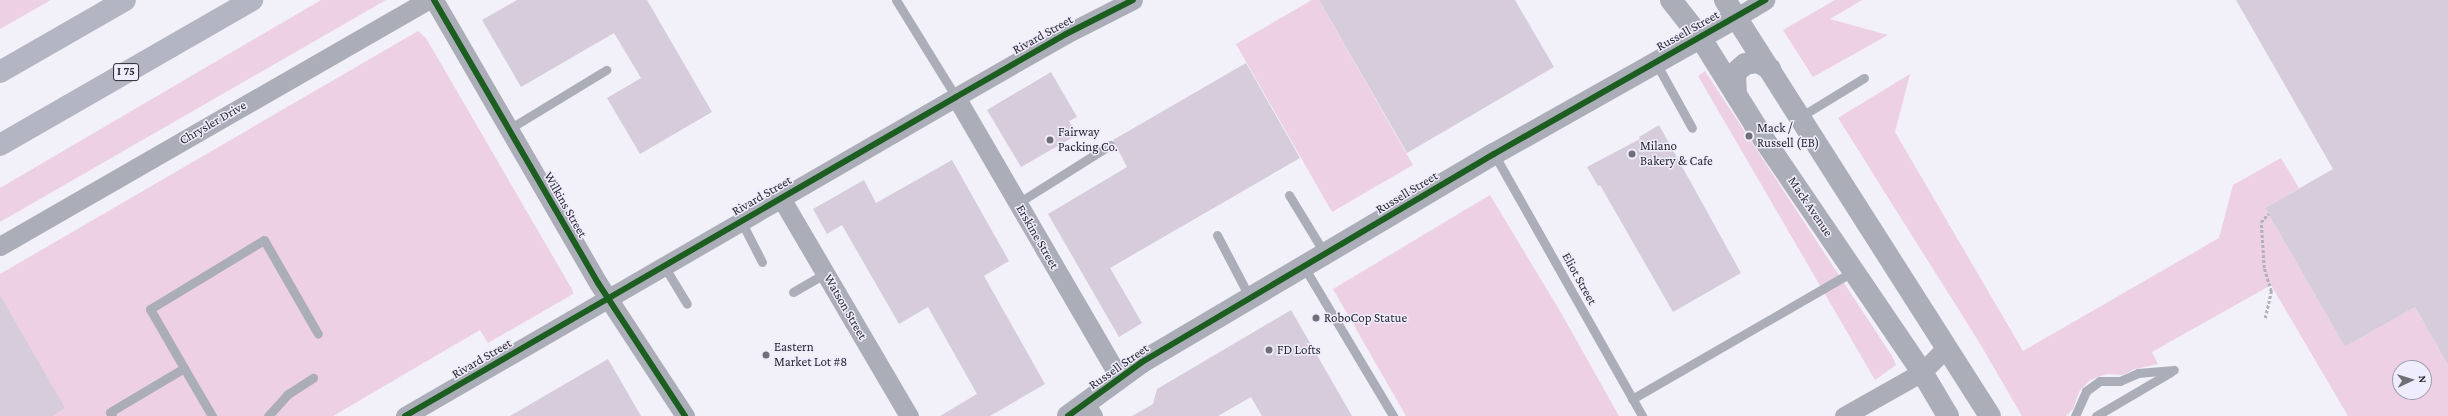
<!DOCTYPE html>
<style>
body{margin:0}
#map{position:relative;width:2448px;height:416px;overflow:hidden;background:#f2f0f9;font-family:"Crimson Pro",serif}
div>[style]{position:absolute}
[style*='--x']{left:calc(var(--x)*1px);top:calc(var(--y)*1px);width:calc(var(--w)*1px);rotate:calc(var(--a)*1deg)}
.green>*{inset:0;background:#eed0e5}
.building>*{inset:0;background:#d6ccdc}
.path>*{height:2.5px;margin-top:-1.25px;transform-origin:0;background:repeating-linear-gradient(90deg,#b0b1b9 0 3px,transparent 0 5px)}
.service>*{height:9px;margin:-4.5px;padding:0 4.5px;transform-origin:4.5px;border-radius:4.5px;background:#abaeb8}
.minor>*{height:19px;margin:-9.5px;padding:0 9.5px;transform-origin:9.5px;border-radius:9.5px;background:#abaeb8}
.tertiary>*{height:22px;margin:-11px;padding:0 11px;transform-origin:11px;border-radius:11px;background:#abaeb8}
.secondary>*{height:22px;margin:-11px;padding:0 11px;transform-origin:11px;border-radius:11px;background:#abaeb9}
.motorway>*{height:22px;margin:-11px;padding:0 11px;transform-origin:11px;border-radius:11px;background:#b4b5c2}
.cycleway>*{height:6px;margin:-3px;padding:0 3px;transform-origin:3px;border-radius:3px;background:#1b5e20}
.dots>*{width:11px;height:11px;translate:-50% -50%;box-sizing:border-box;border:2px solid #efecfd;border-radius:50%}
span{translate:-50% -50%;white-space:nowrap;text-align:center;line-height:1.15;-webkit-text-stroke:3px #efecfd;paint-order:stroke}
.shield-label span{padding:1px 3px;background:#efecfd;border:1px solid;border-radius:3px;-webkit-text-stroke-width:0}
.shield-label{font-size:12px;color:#2a292f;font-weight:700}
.street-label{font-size:13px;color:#2a292f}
.poi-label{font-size:13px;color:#2a292f}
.left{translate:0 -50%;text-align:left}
.north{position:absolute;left:2392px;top:360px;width:40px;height:40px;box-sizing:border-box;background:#efecfd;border:1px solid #a09eab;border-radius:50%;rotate:86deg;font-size:11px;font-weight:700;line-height:16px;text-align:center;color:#2a292f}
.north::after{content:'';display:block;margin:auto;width:14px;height:18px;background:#706f76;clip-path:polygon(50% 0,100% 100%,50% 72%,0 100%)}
</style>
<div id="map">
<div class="green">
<i style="clip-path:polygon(0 0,51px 0,0 29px)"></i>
<i style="clip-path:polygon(321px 0,386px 0,0 222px,0 188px)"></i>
<i style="clip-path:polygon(1312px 0,1319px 0,1413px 165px,1332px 212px,1236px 44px)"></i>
<i style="clip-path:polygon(1835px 0,1862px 0,1830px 19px,1888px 35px,1813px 77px,1783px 30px)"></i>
<i style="clip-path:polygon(418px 31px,426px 38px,573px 291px,573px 294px,488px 343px,480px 330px,333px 416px,0 416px,0 274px)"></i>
<i style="clip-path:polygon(1705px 71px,1892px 356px,1896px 365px,1875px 380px,1698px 76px)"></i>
<i style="clip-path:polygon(evenodd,1910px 74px,1895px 132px,2023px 351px,2219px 238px,2233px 185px,2281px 158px,2299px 188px,2265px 208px,2345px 347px,2415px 307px,2448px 365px,2448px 416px,2348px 416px,2271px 285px,2152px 352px,2158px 364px,2135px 369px,2123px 375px,2107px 374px,2090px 380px,2079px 392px,2073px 409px,2066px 416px,2022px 416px,1979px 342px,1838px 118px,1910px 74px,2400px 368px,2424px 368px,2424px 392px,2400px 392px,2400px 368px)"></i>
<i style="clip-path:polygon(1490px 195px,1560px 311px,1619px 416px,1406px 416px,1333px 289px)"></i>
</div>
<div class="building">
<i style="clip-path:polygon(517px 0,647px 0,712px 112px,640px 154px,607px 98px,641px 78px,614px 33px,521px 87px,482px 20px)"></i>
<i style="clip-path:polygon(1319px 0,1515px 0,1554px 67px,1407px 153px)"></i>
<i style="clip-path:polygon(2236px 0,2448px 0,2448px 365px,2415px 307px,2345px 347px,2265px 208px,2333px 169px)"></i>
<i style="clip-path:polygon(1246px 63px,1300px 158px,1110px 268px,1142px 323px,1119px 337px,1048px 214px,1127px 167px,1113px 140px)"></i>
<i style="clip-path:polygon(1051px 72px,1077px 117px,1069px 121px,1077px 135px,1021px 167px,987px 110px)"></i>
<i style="clip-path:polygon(1659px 125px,1741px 273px,1673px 312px,1600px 185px,1598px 186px,1587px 167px,1640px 139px,1639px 137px)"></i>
<i style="clip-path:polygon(952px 160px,1009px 261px,984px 276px,1045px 384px,990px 416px,940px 416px,977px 394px,928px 307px,899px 324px,842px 225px,827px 234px,813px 209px,864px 180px,876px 203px)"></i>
<i style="clip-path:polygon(0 295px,65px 408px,53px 416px,0 416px)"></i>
<i style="clip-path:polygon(1291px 310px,1352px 416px,1262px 416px,1251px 397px,1218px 416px,1132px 416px,1153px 404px,1157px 389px)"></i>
<i style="clip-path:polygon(608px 359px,641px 416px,510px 416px)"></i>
</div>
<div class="path">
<i style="--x:2265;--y:318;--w:28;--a:-77"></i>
<i style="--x:2271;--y:291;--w:24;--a:-107"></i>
<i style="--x:2264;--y:268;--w:46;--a:-93.7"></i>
<i style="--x:2261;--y:222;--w:11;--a:-49"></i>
</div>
<div class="service">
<i style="--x:896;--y:0;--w:114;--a:58.3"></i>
<i style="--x:1656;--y:63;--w:74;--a:61"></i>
<i style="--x:1800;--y:117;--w:75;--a:-31.4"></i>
<i style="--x:509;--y:129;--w:114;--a:-31.3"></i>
<i style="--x:1494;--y:154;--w:301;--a:60.5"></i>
<i style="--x:1289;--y:195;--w:69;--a:58.6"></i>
<i style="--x:1018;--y:203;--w:109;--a:-32.2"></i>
<i style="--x:741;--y:221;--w:46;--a:62.9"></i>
<i style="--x:1217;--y:235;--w:71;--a:62.4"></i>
<i style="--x:664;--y:266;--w:44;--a:58.8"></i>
<i style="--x:1304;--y:267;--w:174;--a:59.1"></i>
<i style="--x:793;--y:292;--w:38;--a:-30"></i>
<i style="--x:184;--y:368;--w:56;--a:59.7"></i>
<i style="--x:1632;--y:399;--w:256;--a:-30"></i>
<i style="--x:112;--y:416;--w:4;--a:-117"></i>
<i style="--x:110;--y:412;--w:86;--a:-30.7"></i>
<i style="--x:184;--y:368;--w:68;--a:-120"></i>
<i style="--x:150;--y:309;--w:133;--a:-31.2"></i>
<i style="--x:264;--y:240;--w:108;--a:60.1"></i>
<i style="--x:268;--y:416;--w:30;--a:-48"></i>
<i style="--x:288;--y:394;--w:30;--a:-33"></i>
<i style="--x:2075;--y:416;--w:27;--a:-66"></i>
<i style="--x:2086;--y:391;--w:17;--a:-36"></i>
<i style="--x:2100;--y:381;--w:20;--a:0"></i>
<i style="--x:2120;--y:381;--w:20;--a:-24"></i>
<i style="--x:2138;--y:373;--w:36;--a:-5"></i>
<i style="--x:2096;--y:416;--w:87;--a:-30.4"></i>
</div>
<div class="minor">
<i style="--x:434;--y:0;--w:327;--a:59.9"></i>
<i style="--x:598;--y:283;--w:159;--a:56.8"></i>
<i style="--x:1737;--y:17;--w:33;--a:-31"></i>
<i style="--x:956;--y:97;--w:324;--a:59.8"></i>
<i style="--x:781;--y:198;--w:253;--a:59.6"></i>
<i style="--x:0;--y:246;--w:493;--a:-29.9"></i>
<i style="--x:1086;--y:404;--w:14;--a:60"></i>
<i style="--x:405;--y:416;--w:637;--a:-30.07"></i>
<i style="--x:956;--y:97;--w:127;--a:-29.8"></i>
<i style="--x:1066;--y:34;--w:75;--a:-26.9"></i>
<i style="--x:1844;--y:416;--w:90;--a:-29.4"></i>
<i style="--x:1922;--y:372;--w:35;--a:-45"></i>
</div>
<div class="tertiary">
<i style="--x:1068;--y:416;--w:92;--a:-36.1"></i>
<i style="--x:1142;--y:362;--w:409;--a:-30.6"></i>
<i style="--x:1494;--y:154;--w:279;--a:-29.4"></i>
</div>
<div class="secondary">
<i style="--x:1671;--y:0;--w:47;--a:51.9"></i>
<i style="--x:1700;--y:37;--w:119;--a:58"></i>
<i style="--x:1763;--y:138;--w:283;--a:55.8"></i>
<i style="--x:1922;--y:372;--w:51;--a:59.4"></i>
<i style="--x:1725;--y:0;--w:493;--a:57.5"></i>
<i style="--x:1736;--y:94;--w:21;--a:-93"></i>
<i style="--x:1735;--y:73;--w:13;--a:-42"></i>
<i style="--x:1745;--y:64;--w:13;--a:-9"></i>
<i style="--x:1758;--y:62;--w:14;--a:30"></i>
</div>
<div class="motorway">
<i style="--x:0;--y:72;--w:144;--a:-29.9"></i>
<i style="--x:0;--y:145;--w:291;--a:-29.9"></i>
</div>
<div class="cycleway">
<i style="--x:434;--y:0;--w:327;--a:59.9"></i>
<i style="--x:598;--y:283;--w:159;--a:56.8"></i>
<i style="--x:405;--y:416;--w:637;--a:-30.07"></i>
<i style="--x:956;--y:97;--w:127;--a:-29.8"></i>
<i style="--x:1066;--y:34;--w:75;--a:-26.9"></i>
<i style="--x:1068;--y:416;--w:92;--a:-36.1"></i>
<i style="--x:1142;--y:362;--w:409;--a:-30.6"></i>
<i style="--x:1494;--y:154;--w:312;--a:-29.6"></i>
</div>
<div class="dots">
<i style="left:1749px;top:136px;background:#706f76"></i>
<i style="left:1050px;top:140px;background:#706f76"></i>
<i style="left:1632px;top:154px;background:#706f76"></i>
<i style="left:1316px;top:318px;background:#706f76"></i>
<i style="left:1269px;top:350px;background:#706f76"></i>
<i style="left:766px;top:355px;background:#706f76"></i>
</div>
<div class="shield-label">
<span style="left:126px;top:72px">I 75</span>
</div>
<div class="street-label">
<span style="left:1688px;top:31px;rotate:-29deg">Russell Street</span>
<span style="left:1043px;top:35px;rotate:-29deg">Rivard Street</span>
<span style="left:213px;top:123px;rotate:-30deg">Chrysler Drive</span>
<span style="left:1407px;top:193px;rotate:-31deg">Russell Street</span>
<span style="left:762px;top:196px;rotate:-30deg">Rivard Street</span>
<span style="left:565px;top:205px;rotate:60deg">Wilkins Street</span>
<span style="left:1810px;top:207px;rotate:56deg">Mack Avenue</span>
<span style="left:1037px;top:237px;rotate:60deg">Erskine Street</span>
<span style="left:1579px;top:279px;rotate:61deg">Eliot Street</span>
<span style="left:845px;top:307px;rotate:60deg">Watson Street</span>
<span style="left:482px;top:359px;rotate:-30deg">Rivard Street</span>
<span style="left:1119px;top:367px;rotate:-35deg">Russell Street</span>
</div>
<div class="poi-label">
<span class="left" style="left:1757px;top:136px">Mack /<br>Russell (EB)</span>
<span class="left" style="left:1058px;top:140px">Fairway<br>Packing Co.</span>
<span class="left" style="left:1640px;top:154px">Milano<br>Bakery &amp; Cafe</span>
<span class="left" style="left:1324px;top:318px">RoboCop Statue</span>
<span class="left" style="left:774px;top:355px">Eastern<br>Market Lot #8</span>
<span class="left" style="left:1277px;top:350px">FD Lofts</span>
</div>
<div class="north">N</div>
</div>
